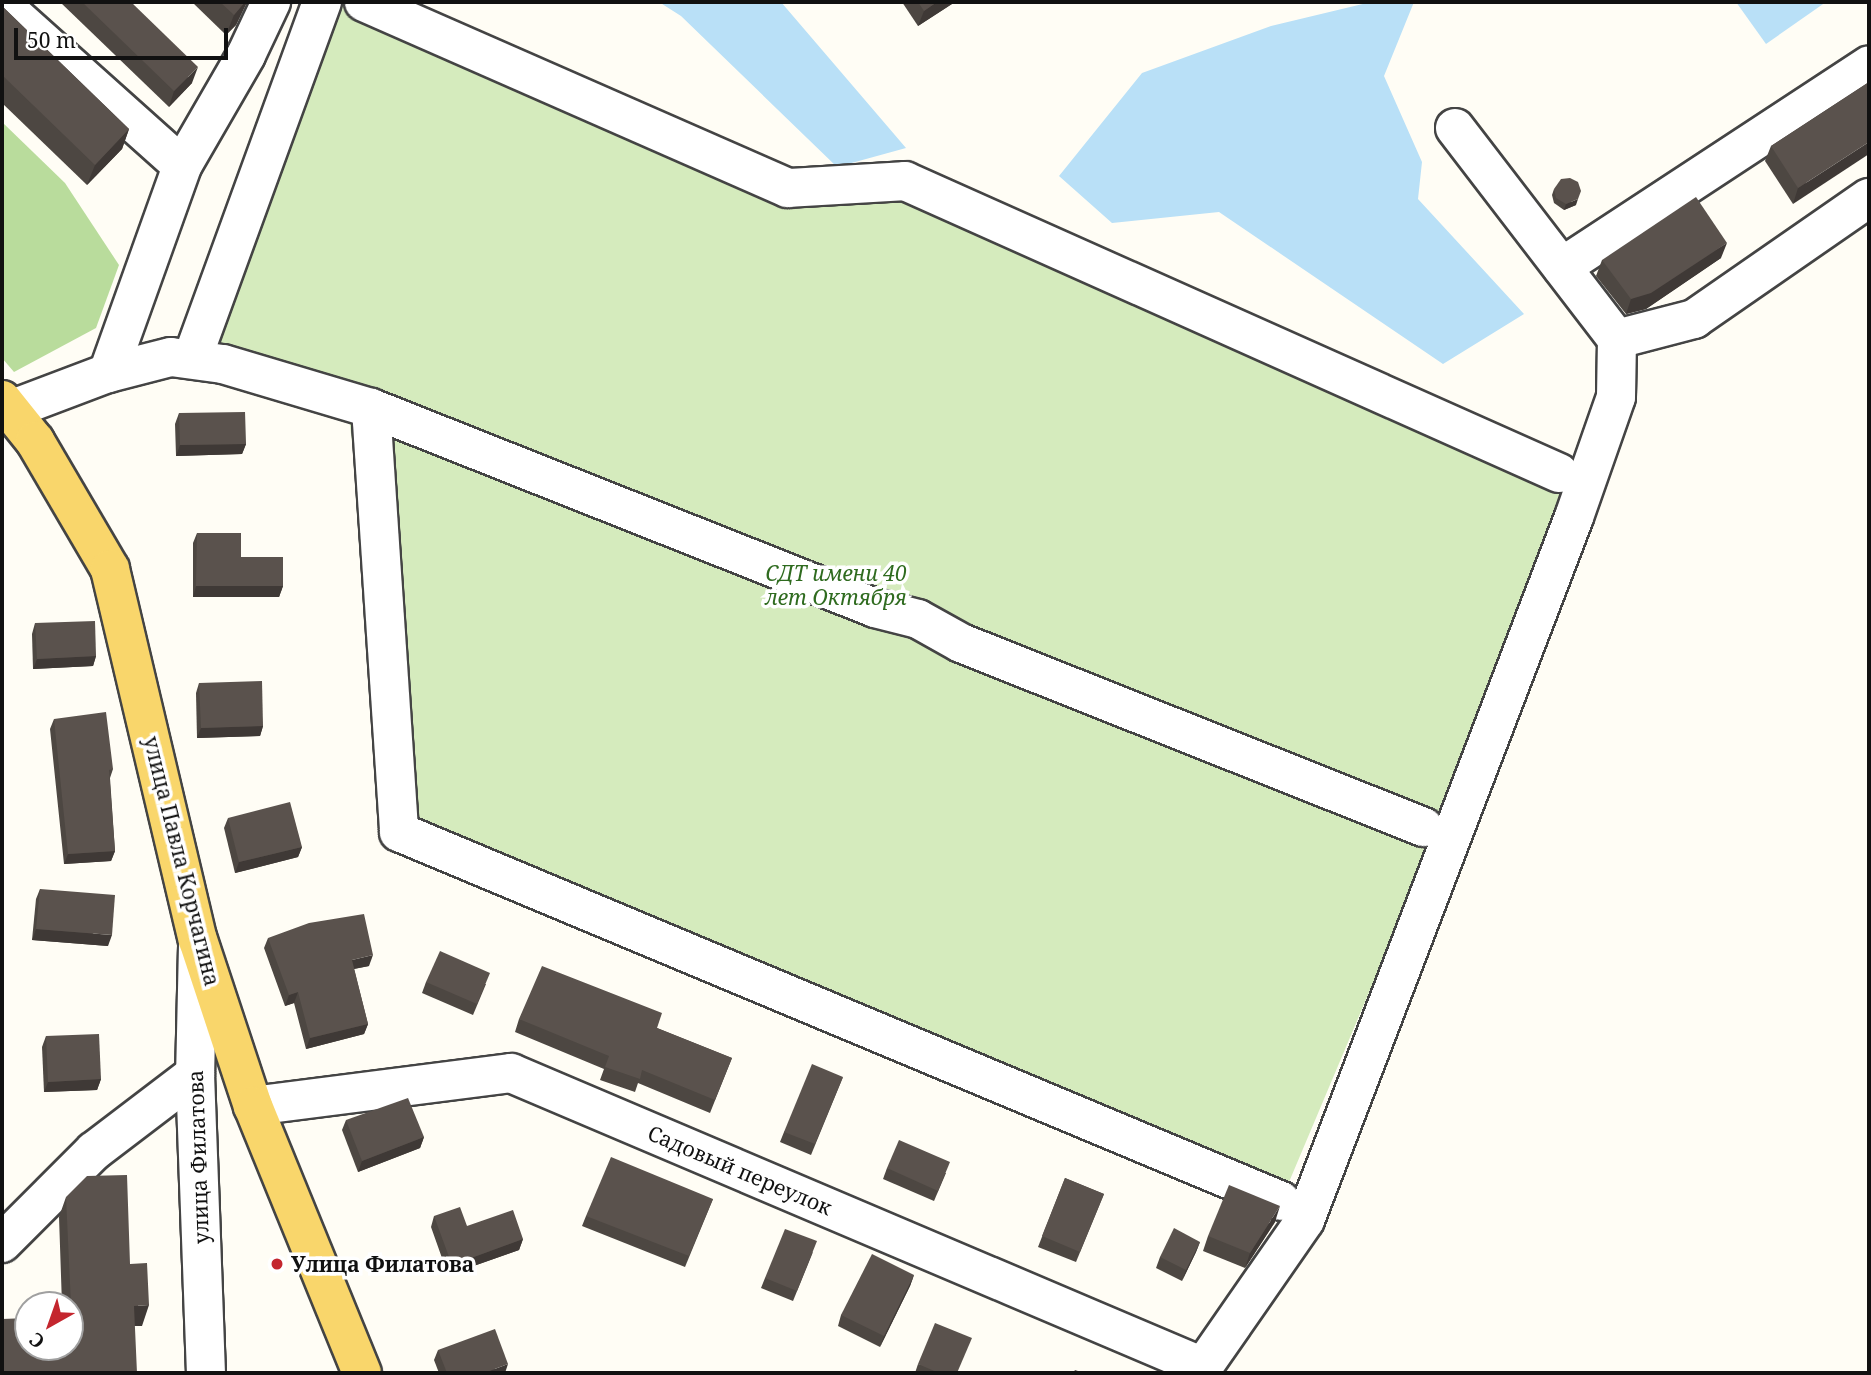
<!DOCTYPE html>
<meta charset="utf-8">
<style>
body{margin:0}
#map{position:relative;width:1871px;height:1375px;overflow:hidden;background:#fffdf5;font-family:"Noto Serif",serif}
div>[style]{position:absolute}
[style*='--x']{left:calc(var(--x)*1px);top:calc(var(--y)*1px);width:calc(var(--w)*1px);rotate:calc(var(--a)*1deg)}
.green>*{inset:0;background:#d5ebbd}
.forest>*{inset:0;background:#b9dc9c}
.water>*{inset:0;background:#b9e0f7}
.roads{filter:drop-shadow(2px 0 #444) drop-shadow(-2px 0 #444) drop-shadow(0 2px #444) drop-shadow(0 -2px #444)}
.minor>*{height:38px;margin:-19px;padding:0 19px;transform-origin:19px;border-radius:19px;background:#fff}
.major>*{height:38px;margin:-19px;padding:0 19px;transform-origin:19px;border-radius:19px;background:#f9d66b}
.wall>*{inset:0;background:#4d4742}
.shaded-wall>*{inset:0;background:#3f3936}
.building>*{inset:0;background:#5a524d}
.dots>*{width:19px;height:19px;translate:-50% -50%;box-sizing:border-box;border:4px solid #fff;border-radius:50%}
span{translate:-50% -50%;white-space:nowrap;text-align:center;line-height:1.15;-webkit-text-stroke:7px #fff;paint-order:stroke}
.park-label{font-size:21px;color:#2f6b1f;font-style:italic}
.street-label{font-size:21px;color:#111}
.poi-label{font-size:21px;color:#111;font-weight:700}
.left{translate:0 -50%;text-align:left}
.frame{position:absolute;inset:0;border:4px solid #111;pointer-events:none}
.north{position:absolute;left:14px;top:1291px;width:70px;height:70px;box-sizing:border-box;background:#fff;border:2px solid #a0a0a0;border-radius:50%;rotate:220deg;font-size:19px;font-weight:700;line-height:28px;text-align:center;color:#111}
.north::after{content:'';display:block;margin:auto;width:24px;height:32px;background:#c4262e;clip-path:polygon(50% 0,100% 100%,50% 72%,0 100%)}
.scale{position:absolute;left:14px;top:28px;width:214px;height:32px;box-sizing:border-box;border:4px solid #111;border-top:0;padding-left:9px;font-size:21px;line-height:24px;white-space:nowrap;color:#111;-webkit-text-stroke:5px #fff;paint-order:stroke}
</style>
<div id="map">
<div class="green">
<i style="clip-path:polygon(322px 2px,364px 2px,788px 188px,905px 181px,1577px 482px,1440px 824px,1281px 1201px,399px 832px,349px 418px,193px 367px)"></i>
</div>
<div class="forest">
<i style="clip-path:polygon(2px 122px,65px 183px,119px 265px,96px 328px,14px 372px,2px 358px)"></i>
</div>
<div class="water">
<i style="clip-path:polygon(659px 2px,781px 2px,906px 148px,837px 167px,681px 16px)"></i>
<i style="clip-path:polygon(1371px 2px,1414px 2px,1384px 76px,1422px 162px,1418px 199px,1524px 314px,1443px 364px,1219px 212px,1112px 223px,1059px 176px,1142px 73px,1271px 26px)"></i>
<i style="clip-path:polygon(1736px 2px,1826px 2px,1766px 44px)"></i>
</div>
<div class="roads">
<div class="minor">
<i style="--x:364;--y:2;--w:463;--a:23.7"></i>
<i style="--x:788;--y:188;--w:117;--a:-3.4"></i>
<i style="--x:905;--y:181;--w:716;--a:24.06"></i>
<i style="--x:2;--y:5;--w:241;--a:41.8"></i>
<i style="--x:182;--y:166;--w:128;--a:-60"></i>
<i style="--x:246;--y:55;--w:59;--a:-64.7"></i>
<i style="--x:1455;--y:128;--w:266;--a:52.5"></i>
<i style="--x:1617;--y:339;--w:80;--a:-14.6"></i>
<i style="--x:1694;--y:319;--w:213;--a:-34.7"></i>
<i style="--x:1562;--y:267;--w:367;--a:-33.3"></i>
<i style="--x:192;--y:359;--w:380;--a:-70"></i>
<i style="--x:108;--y:373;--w:65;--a:-14.3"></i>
<i style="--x:171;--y:357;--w:52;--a:7.7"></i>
<i style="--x:223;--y:364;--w:154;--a:16.6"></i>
<i style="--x:371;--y:408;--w:542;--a:21.64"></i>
<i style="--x:875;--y:608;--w:44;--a:14.3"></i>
<i style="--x:918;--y:619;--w:49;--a:29.2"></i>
<i style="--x:961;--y:643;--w:498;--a:21.7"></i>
<i style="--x:371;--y:408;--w:425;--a:86.2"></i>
<i style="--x:399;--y:832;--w:956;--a:22.7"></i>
<i style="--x:2;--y:413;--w:113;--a:-20.7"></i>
<i style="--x:108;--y:373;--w:220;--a:-70.3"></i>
<i style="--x:198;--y:946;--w:128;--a:91.3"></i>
<i style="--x:195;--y:1074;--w:299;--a:87.9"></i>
<i style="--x:253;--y:1106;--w:260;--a:-7.3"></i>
<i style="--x:511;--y:1073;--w:752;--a:23.02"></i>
<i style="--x:2;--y:1243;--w:130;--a:-45"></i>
<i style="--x:94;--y:1151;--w:127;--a:-37.3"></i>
<i style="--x:1203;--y:1367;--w:179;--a:-55.2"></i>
<i style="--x:1305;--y:1220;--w:753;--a:-69.06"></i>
<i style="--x:1574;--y:517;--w:127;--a:-70.7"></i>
<i style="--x:1616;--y:397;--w:58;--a:-89"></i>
</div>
<div class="major">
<i style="--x:2;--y:400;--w:53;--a:51.2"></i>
<i style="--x:35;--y:441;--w:148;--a:59.6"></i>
<i style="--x:110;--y:569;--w:381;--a:76.7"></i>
<i style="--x:198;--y:940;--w:175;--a:71.7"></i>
<i style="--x:253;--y:1106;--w:288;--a:67.8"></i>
</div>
</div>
<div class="wall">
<i style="clip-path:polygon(60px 2px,131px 2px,192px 83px,169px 107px)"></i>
<i style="clip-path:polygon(192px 2px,247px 2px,236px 25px,226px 35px)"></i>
<i style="clip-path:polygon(902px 2px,955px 2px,918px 26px)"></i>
<i style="clip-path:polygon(2px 6px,129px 129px,122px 149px,87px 185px,2px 103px)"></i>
<i style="clip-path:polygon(1869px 82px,1793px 204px,1765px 161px,1771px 146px)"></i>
<i style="clip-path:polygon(1554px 189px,1576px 205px,1564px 210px,1554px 203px,1552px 195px)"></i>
<i style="clip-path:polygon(1721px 258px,1646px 309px,1626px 314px,1596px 276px,1602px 260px)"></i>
<i style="clip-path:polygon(179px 413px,246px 444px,242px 454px,176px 456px,175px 424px)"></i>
<i style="clip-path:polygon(197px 533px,283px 586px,279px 597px,193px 597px,193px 543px)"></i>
<i style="clip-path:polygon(35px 623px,96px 656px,93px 666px,33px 669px,32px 634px)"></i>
<i style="clip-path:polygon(199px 683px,263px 726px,260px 736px,197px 738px,196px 693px)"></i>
<i style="clip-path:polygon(54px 719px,113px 769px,110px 778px,115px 851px,111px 861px,64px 864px,50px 729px)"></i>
<i style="clip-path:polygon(228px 818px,302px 847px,298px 857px,235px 873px,224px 828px)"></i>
<i style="clip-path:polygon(40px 889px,108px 946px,32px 940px,36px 899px)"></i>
<i style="clip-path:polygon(268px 938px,369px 966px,354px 969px,368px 1024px,364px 1034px,306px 1049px,294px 1003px,285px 1006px,264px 948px)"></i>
<i style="clip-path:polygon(426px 982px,486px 984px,473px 1015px,422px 993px)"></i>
<i style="clip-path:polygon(519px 1019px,657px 1028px,732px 1058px,710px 1113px,638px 1083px,635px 1092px,600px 1080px,604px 1069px,515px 1032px)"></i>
<i style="clip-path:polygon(46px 1036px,101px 1079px,97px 1090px,44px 1092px,42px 1047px)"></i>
<i style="clip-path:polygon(843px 1077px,811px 1155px,780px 1142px,784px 1132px)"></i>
<i style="clip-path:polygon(346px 1120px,424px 1137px,420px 1148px,358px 1172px,342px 1130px)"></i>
<i style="clip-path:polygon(887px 1168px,946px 1173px,934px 1201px,883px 1179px)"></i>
<i style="clip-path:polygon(1065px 1178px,1104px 1194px,1076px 1262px,1038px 1247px)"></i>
<i style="clip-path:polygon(66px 1197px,130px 1264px,142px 1326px,135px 1326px,28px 1347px,70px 1305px,62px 1305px,59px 1217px)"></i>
<i style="clip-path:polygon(713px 1199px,685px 1267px,582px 1226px,586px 1216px)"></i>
<i style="clip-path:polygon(434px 1216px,467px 1226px,523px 1239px,519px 1250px,448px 1275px,431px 1227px)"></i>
<i style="clip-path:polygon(1275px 1222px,1245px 1268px,1203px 1251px,1208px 1236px)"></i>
<i style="clip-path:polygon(1200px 1242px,1196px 1252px,1182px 1281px,1156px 1268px,1160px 1257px)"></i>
<i style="clip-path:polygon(813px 1252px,793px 1301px,761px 1288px,765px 1278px)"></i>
<i style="clip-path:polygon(914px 1275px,910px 1286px,880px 1347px,838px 1326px,841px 1315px)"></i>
<i style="clip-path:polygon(438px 1350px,505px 1373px,439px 1373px,434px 1360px)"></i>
<i style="clip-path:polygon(918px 1364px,958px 1373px,915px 1373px)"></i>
</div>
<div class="shaded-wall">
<i style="clip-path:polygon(245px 2px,247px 2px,236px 25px,226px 35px,234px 15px)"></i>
<i style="clip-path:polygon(937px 2px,955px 2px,918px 26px,924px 11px)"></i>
<i style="clip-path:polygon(198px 67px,192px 83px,169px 107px,174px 91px)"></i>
<i style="clip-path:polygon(129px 129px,122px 149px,87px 185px,95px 165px)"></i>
<i style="clip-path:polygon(1869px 142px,1869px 154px,1793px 204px,1798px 188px)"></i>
<i style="clip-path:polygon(1578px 199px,1576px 205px,1564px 210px,1566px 204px)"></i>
<i style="clip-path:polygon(1727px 243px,1721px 258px,1646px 309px,1626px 314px,1631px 299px)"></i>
<i style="clip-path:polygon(246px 444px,242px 454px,176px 456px,180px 445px)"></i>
<i style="clip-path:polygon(196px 586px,283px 586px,279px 597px,193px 597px)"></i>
<i style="clip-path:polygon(96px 656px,93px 666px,33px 669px,37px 659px)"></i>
<i style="clip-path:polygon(263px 726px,260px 736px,197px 738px,201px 728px)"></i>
<i style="clip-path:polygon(302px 847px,298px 857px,235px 873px,239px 862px)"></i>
<i style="clip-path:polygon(115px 851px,111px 861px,64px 864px,68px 854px)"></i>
<i style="clip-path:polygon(36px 929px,112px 935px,108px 946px,32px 940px)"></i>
<i style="clip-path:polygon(373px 955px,369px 966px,348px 970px,352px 960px)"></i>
<i style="clip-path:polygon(298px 992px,294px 1003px,285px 1006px,289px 995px)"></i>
<i style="clip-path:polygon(368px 1024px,364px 1034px,306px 1049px,310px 1038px)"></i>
<i style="clip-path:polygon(101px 1079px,97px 1090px,44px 1092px,48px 1082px)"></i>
<i style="clip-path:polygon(424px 1137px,420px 1148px,358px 1172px,362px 1161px)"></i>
<i style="clip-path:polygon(1280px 1206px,1275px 1222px,1245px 1268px,1250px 1253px)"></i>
<i style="clip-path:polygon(523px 1239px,519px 1250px,448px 1275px,452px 1265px)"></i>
<i style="clip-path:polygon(1200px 1242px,1196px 1252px,1182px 1281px,1186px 1270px)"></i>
<i style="clip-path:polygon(914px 1275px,910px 1286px,880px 1347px,884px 1336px)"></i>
<i style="clip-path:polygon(149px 1305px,142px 1326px,127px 1326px,134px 1306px)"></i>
<i style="clip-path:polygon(508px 1364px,505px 1373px,484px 1373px)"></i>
</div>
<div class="building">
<i style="clip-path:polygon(82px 2px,131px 2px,198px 67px,174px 91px)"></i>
<i style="clip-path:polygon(220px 2px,245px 2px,234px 15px)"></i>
<i style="clip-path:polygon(918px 2px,937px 2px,924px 11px)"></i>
<i style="clip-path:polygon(2px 6px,129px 129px,95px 165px,2px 75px)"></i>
<i style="clip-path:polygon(1869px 82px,1869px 142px,1798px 188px,1771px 146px)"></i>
<i style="clip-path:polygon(1570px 178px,1578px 182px,1581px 191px,1578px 199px,1566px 204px,1556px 198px,1554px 189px,1561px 179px)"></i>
<i style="clip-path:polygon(1696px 197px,1727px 243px,1651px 293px,1631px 299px,1602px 260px)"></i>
<i style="clip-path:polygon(245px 412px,246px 444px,180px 445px,179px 413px)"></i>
<i style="clip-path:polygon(197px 533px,241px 533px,241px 557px,283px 557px,283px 586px,196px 586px)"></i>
<i style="clip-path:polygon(95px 621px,96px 656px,37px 659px,35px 623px)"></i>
<i style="clip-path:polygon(262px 681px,263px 726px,201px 728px,199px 683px)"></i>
<i style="clip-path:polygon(106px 712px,113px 769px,109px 770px,115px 851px,68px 854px,54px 719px)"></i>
<i style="clip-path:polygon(290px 802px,302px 847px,239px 862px,228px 818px)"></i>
<i style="clip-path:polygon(40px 889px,115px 895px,112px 935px,36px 929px)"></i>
<i style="clip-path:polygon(364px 914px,373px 955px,352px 960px,368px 1024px,310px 1038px,298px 992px,289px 995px,268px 938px,309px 923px)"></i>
<i style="clip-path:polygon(440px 951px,490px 973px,477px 1004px,426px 982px)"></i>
<i style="clip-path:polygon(542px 966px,662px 1013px,657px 1028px,732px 1058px,715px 1100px,642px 1070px,640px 1079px,605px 1067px,609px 1056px,519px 1019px)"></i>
<i style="clip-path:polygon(99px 1034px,101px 1079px,48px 1082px,46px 1036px)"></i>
<i style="clip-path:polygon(812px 1064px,843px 1077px,815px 1144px,784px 1132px)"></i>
<i style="clip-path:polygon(408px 1098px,424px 1137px,362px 1161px,346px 1120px)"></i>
<i style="clip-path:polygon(899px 1140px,950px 1162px,938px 1191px,887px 1168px)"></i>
<i style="clip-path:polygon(611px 1157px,713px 1199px,689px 1256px,586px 1216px)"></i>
<i style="clip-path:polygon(127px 1175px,130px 1264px,147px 1263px,149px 1305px,134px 1306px,137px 1373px,2px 1373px,2px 1319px,28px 1318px,28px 1347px,70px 1347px,71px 1305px,66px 1197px,87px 1176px)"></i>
<i style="clip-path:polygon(1065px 1178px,1104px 1194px,1080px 1252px,1042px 1236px)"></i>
<i style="clip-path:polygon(1229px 1185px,1280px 1206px,1250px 1253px,1208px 1236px)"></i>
<i style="clip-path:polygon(460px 1207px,467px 1226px,513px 1210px,523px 1239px,452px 1265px,434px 1216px)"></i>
<i style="clip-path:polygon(1174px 1228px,1200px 1242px,1186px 1270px,1160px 1257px)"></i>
<i style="clip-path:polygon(785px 1229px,817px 1241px,797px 1291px,765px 1278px)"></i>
<i style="clip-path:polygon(872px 1254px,914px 1275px,884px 1336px,841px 1315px)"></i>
<i style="clip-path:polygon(935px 1323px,972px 1338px,957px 1373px,939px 1373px,918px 1364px)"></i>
<i style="clip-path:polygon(495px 1329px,508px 1364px,484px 1373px,447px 1373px,438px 1350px)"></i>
<i style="clip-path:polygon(1075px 1370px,1084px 1373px,1073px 1373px)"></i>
</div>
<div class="dots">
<i style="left:277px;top:1264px;background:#c4262e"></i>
</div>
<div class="park-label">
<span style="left:836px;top:585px">СДТ имени 40<br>лет Октября</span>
</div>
<div class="street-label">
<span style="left:182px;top:861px;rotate:76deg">улица Павла Корчагина</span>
<span style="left:198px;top:1157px;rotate:-92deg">улица Филатова</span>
<span style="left:740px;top:1170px;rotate:23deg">Садовый переулок</span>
</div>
<div class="poi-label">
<span class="left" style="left:291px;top:1264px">Улица Филатова</span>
</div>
<div class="frame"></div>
<div class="north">С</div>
<div class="scale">50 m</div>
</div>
